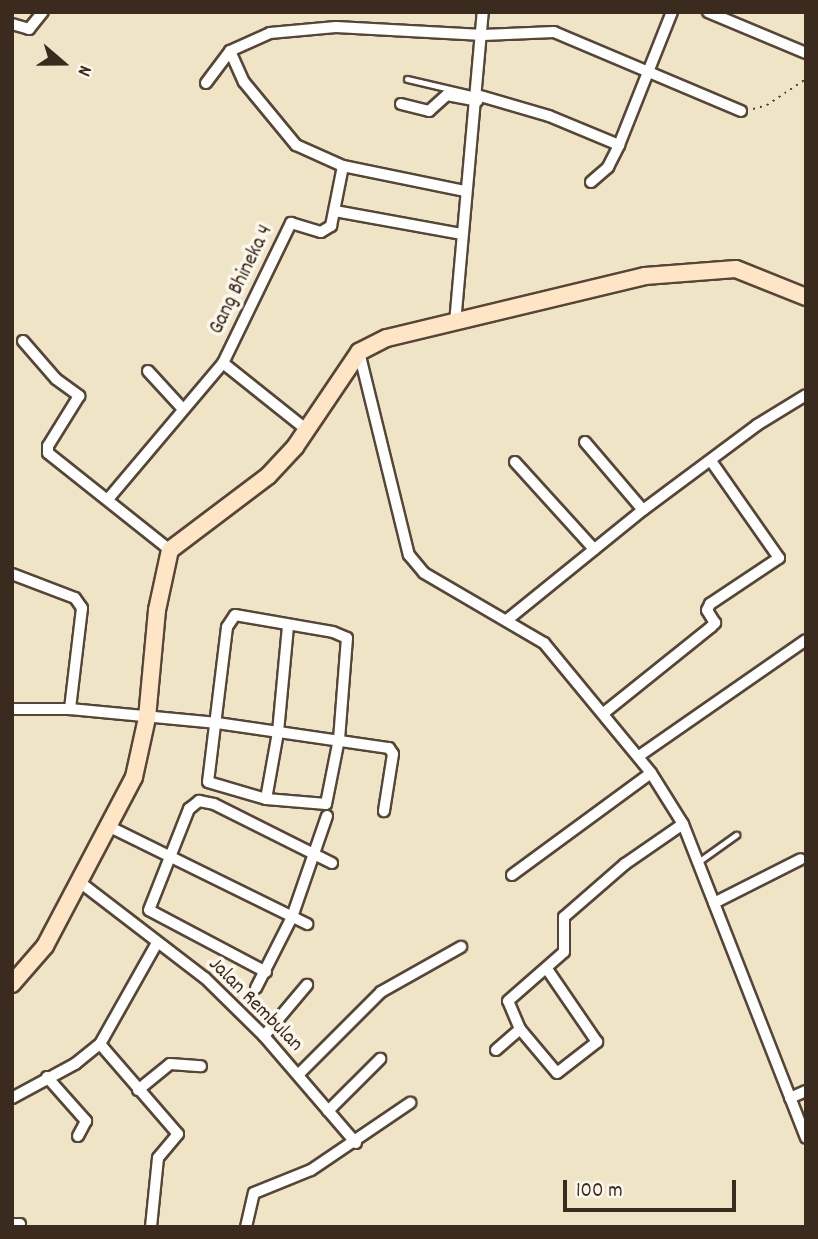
<!DOCTYPE html>
<style>
body{margin:0}
#map{position:relative;width:818px;height:1239px;overflow:hidden;background:#f0e4c7;font-family:Dekko,sans-serif}
div>[style]{position:absolute}
[style*='--x']{left:calc(var(--x)*1px);top:calc(var(--y)*1px);width:calc(var(--w)*1px);rotate:calc(var(--a)*1deg)}
.path>*{height:2px;margin-top:-1px;transform-origin:0;background:repeating-linear-gradient(90deg,#564637 0 2px,transparent 0 7px)}
.roads{filter:drop-shadow(2px 0 #564637) drop-shadow(-2px 0 #564637) drop-shadow(0 2px #564637) drop-shadow(0 -2px #564637)}
.lane>*{height:5px;margin:-2.5px;padding:0 2.5px;transform-origin:2.5px;border-radius:2.5px;background:#fff}
.street>*{height:10px;margin:-5px;padding:0 5px;transform-origin:5px;border-radius:5px;background:#fff}
.secondary>*{height:16px;margin:-8px;padding:0 8px;transform-origin:8px;border-radius:8px;background:#fee5c5}
span{translate:-50% -50%;white-space:nowrap;text-align:center;line-height:1.15;-webkit-text-stroke:7px #fbf7ec;paint-order:stroke}
.street-label{font-size:21px;color:#3b2a1e}
.frame{position:absolute;inset:0;border:14px solid #3b2a1e;pointer-events:none}
.north{position:absolute;left:28px;top:28px;width:70px;height:70px;-webkit-text-stroke:5px #fbf7ec;paint-order:stroke;rotate:110deg;font-size:19px;font-weight:700;line-height:28px;text-align:center;color:#3b2a1e}
.north::after{content:'';display:block;margin:auto;width:24px;height:32px;background:#3b2a1e;clip-path:polygon(50% 0,100% 100%,50% 72%,0 100%)}
.scale{position:absolute;left:563px;top:1180px;width:173px;height:32px;box-sizing:border-box;border:4px solid #3b2a1e;border-top:0;padding-left:9px;font-size:21px;line-height:24px;white-space:nowrap;color:#3b2a1e;-webkit-text-stroke:5px #fbf7ec;paint-order:stroke}
</style>
<div id="map">
<div class="path">
<i style="--x:753;--y:109;--w:15;--a:-16"></i>
<i style="--x:767;--y:105;--w:47;--a:-33.7"></i>
</div>
<div class="roads">
<div class="lane">
<i style="--x:407;--y:79;--w:70;--a:13.2"></i>
<i style="--x:698;--y:862;--w:47;--a:-35.4"></i>
</div>
<div class="street">
<i style="--x:708;--y:12;--w:106;--a:22.7"></i>
<i style="--x:12;--y:24;--w:18;--a:16"></i>
<i style="--x:29;--y:29;--w:22;--a:-51"></i>
<i style="--x:230;--y:51;--w:34;--a:66"></i>
<i style="--x:244;--y:82;--w:82;--a:50.5"></i>
<i style="--x:296;--y:145;--w:51;--a:24.1"></i>
<i style="--x:343;--y:166;--w:125;--a:11.6"></i>
<i style="--x:206;--y:83;--w:40;--a:-53"></i>
<i style="--x:230;--y:51;--w:44;--a:-24.2"></i>
<i style="--x:270;--y:33;--w:66;--a:-5.2"></i>
<i style="--x:336;--y:27;--w:147;--a:3.1"></i>
<i style="--x:483;--y:35;--w:71;--a:-2.4"></i>
<i style="--x:554;--y:32;--w:203;--a:22.9"></i>
<i style="--x:477;--y:95;--w:75;--a:16.3"></i>
<i style="--x:549;--y:116;--w:76;--a:22.5"></i>
<i style="--x:619;--y:145;--w:143;--a:-68.3"></i>
<i style="--x:401;--y:104;--w:29;--a:14"></i>
<i style="--x:429;--y:111;--w:24;--a:-42"></i>
<i style="--x:447;--y:95;--w:31;--a:11"></i>
<i style="--x:591;--y:182;--w:23;--a:-41"></i>
<i style="--x:608;--y:167;--w:25;--a:-63"></i>
<i style="--x:335;--y:211;--w:128;--a:10.3"></i>
<i style="--x:455;--y:323;--w:312;--a:-84.9"></i>
<i style="--x:23;--y:341;--w:50;--a:49"></i>
<i style="--x:56;--y:379;--w:29;--a:36"></i>
<i style="--x:79;--y:396;--w:59;--a:121.8"></i>
<i style="--x:48;--y:446;--w:7;--a:90"></i>
<i style="--x:48;--y:453;--w:156;--a:38.5"></i>
<i style="--x:359;--y:352;--w:209;--a:76.2"></i>
<i style="--x:409;--y:555;--w:23;--a:50"></i>
<i style="--x:424;--y:573;--w:139;--a:30.3"></i>
<i style="--x:544;--y:643;--w:168;--a:50.5"></i>
<i style="--x:651;--y:773;--w:60;--a:57.9"></i>
<i style="--x:683;--y:824;--w:337;--a:68.6"></i>
<i style="--x:223;--y:363;--w:107;--a:38.6"></i>
<i style="--x:148;--y:371;--w:52;--a:47.4"></i>
<i style="--x:585;--y:442;--w:89;--a:49.5"></i>
<i style="--x:515;--y:462;--w:118;--a:47.8"></i>
<i style="--x:109;--y:498;--w:177;--a:-49.8"></i>
<i style="--x:223;--y:363;--w:156;--a:-64.1"></i>
<i style="--x:291;--y:223;--w:31;--a:17"></i>
<i style="--x:321;--y:232;--w:12;--a:-31"></i>
<i style="--x:331;--y:226;--w:61;--a:-78.7"></i>
<i style="--x:12;--y:574;--w:67;--a:20.9"></i>
<i style="--x:75;--y:598;--w:12;--a:55"></i>
<i style="--x:82;--y:608;--w:102;--a:96.8"></i>
<i style="--x:235;--y:615;--w:99;--a:9.8"></i>
<i style="--x:333;--y:632;--w:15;--a:23"></i>
<i style="--x:347;--y:638;--w:101;--a:94.5"></i>
<i style="--x:339;--y:739;--w:66;--a:101.3"></i>
<i style="--x:326;--y:804;--w:60;--a:-175.2"></i>
<i style="--x:266;--y:799;--w:60;--a:-163.7"></i>
<i style="--x:208;--y:782;--w:156;--a:-83"></i>
<i style="--x:227;--y:627;--w:14;--a:-56"></i>
<i style="--x:507;--y:620;--w:175;--a:-39"></i>
<i style="--x:643;--y:510;--w:142;--a:-36.7"></i>
<i style="--x:757;--y:425;--w:57;--a:-31.5"></i>
<i style="--x:12;--y:709;--w:58;--a:0"></i>
<i style="--x:70;--y:709;--w:148;--a:5.4"></i>
<i style="--x:217;--y:723;--w:174;--a:8.3"></i>
<i style="--x:389;--y:748;--w:7;--a:56"></i>
<i style="--x:393;--y:754;--w:58;--a:99"></i>
<i style="--x:605;--y:712;--w:136;--a:-38.7"></i>
<i style="--x:711;--y:627;--w:6;--a:-45"></i>
<i style="--x:715;--y:623;--w:15;--a:-122"></i>
<i style="--x:707;--y:610;--w:7;--a:-63"></i>
<i style="--x:710;--y:604;--w:83;--a:-33.7"></i>
<i style="--x:779;--y:558;--w:118;--a:-125"></i>
<i style="--x:639;--y:756;--w:203;--a:-34.8"></i>
<i style="--x:266;--y:799;--w:68;--a:-79.8"></i>
<i style="--x:278;--y:732;--w:105;--a:-84.6"></i>
<i style="--x:110;--y:827;--w:220;--a:26.2"></i>
<i style="--x:512;--y:875;--w:172;--a:-36.3"></i>
<i style="--x:81;--y:883;--w:156;--a:37.5"></i>
<i style="--x:205;--y:978;--w:83;--a:44.5"></i>
<i style="--x:264;--y:1036;--w:141;--a:49.3"></i>
<i style="--x:714;--y:903;--w:97;--a:-26.8"></i>
<i style="--x:266;--y:972;--w:132;--a:-152.1"></i>
<i style="--x:149;--y:910;--w:109;--a:-68.4"></i>
<i style="--x:189;--y:809;--w:13;--a:-39"></i>
<i style="--x:199;--y:801;--w:15;--a:11"></i>
<i style="--x:214;--y:804;--w:132;--a:26.6"></i>
<i style="--x:256;--y:988;--w:80;--a:-63.1"></i>
<i style="--x:292;--y:917;--w:107;--a:-70.9"></i>
<i style="--x:520;--y:1029;--w:57;--a:49.9"></i>
<i style="--x:557;--y:1073;--w:51;--a:-37.8"></i>
<i style="--x:597;--y:1042;--w:88;--a:-124.4"></i>
<i style="--x:264;--y:1036;--w:67;--a:-49.9"></i>
<i style="--x:100;--y:1044;--w:119;--a:49.1"></i>
<i style="--x:178;--y:1134;--w:31;--a:130"></i>
<i style="--x:158;--y:1158;--w:69;--a:95.8"></i>
<i style="--x:496;--y:1050;--w:32;--a:-41"></i>
<i style="--x:520;--y:1029;--w:30;--a:-113"></i>
<i style="--x:508;--y:1001;--w:74;--a:-41.2"></i>
<i style="--x:564;--y:952;--w:35;--a:-90"></i>
<i style="--x:564;--y:917;--w:81;--a:-41"></i>
<i style="--x:625;--y:864;--w:70;--a:-34.6"></i>
<i style="--x:298;--y:1075;--w:117;--a:-45"></i>
<i style="--x:381;--y:992;--w:92;--a:-29.4"></i>
<i style="--x:47;--y:1077;--w:59;--a:48.4"></i>
<i style="--x:86;--y:1121;--w:17;--a:118"></i>
<i style="--x:138;--y:1090;--w:41;--a:-39.1"></i>
<i style="--x:170;--y:1064;--w:31;--a:4"></i>
<i style="--x:12;--y:1098;--w:72;--a:-28.4"></i>
<i style="--x:75;--y:1064;--w:32;--a:-39"></i>
<i style="--x:100;--y:1044;--w:116;--a:-60.6"></i>
<i style="--x:790;--y:1098;--w:17;--a:-24"></i>
<i style="--x:328;--y:1111;--w:74;--a:-45"></i>
<i style="--x:12;--y:1224;--w:8;--a:0"></i>
<i style="--x:246;--y:1227;--w:35;--a:-77"></i>
<i style="--x:254;--y:1193;--w:61;--a:-22"></i>
<i style="--x:311;--y:1170;--w:120;--a:-34.1"></i>
</div>
<div class="secondary">
<i style="--x:12;--y:984;--w:50;--a:-49"></i>
<i style="--x:45;--y:946;--w:191;--a:-62.2"></i>
<i style="--x:134;--y:777;--w:60;--a:-77.6"></i>
<i style="--x:147;--y:718;--w:108;--a:-84.7"></i>
<i style="--x:157;--y:610;--w:61;--a:-77.8"></i>
<i style="--x:170;--y:550;--w:123;--a:-37.1"></i>
<i style="--x:268;--y:476;--w:40;--a:-47"></i>
<i style="--x:295;--y:447;--w:115;--a:-56"></i>
<i style="--x:359;--y:352;--w:31;--a:-27"></i>
<i style="--x:387;--y:338;--w:265;--a:-13.5"></i>
<i style="--x:645;--y:276;--w:91;--a:-4.4"></i>
<i style="--x:736;--y:269;--w:75;--a:21.8"></i>
</div>
</div>
<div class="street-label">
<span style="left:242px;top:280px;rotate:-64deg">Gang Bhineka 4</span>
<span style="left:255px;top:1005px;rotate:45deg">Jalan Rembulan</span>
</div>
<div class="frame"></div>
<div class="north">N</div>
<div class="scale">100 m</div>
</div>
